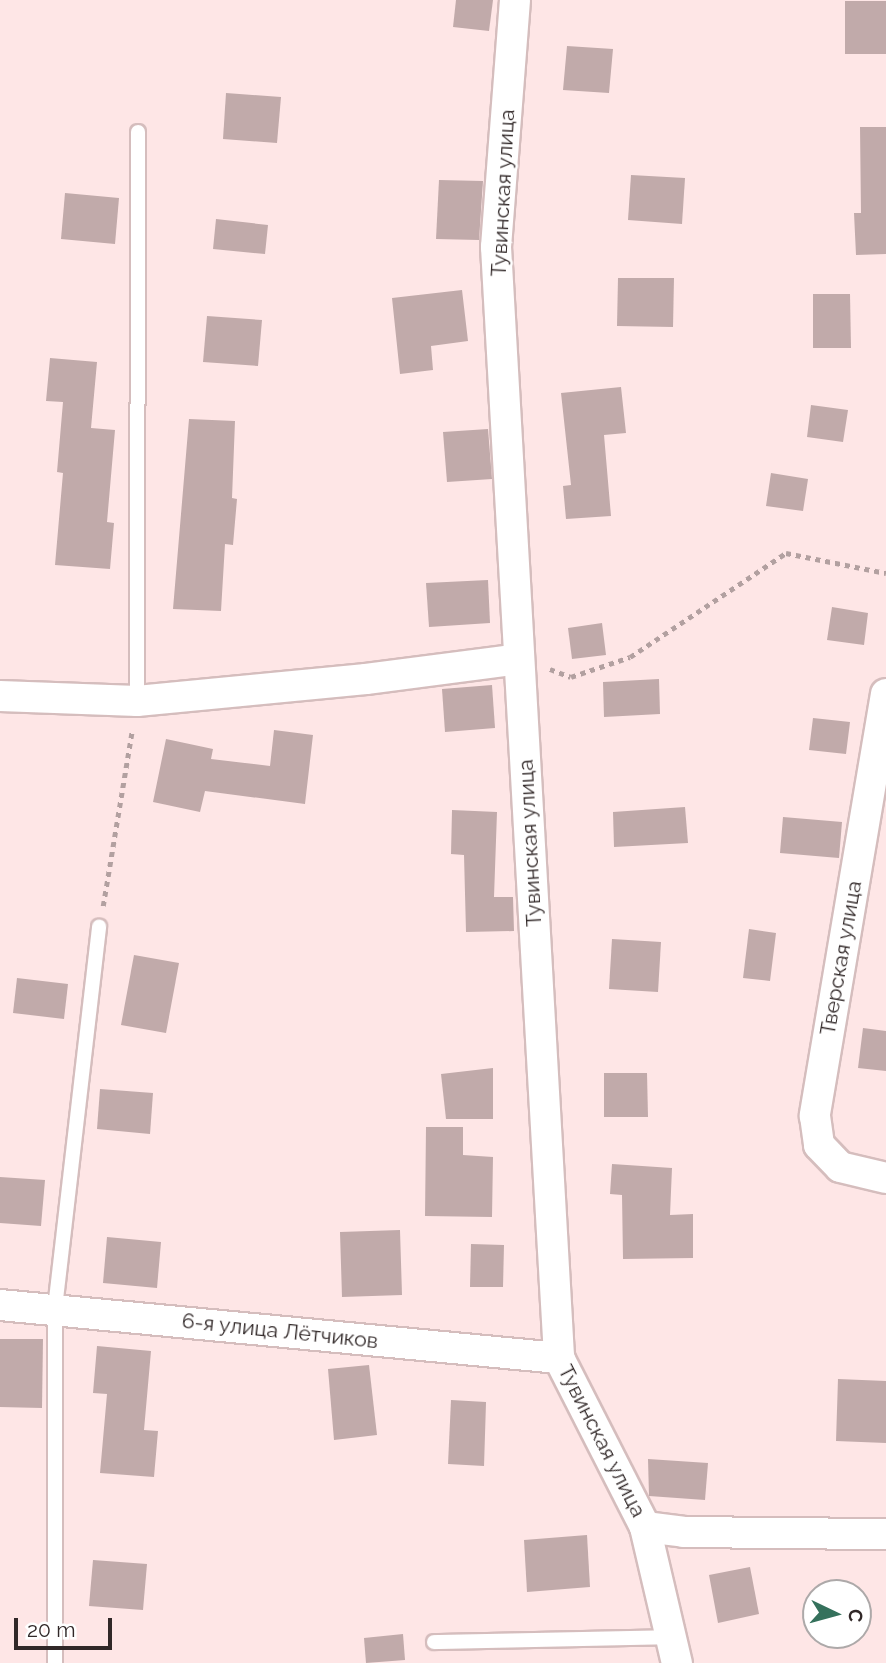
<!DOCTYPE html>
<meta charset="utf-8">
<style>
body{margin:0}
#map{position:relative;width:886px;height:1663px;overflow:hidden;background:#fee6e6;font-family:Raleway,sans-serif}
div>[style]{position:absolute}
[style*='--x']{left:calc(var(--x)*1px);top:calc(var(--y)*1px);width:calc(var(--w)*1px);rotate:calc(var(--a)*1deg)}
.building>*{inset:0;background:#c1aaaa}
.path>*{height:4.5px;margin-top:-2.25px;transform-origin:0;background:repeating-linear-gradient(90deg,#b2a0a0 0 5px,transparent 0 10px)}
.roads{filter:drop-shadow(2px 0 #d5bdbd) drop-shadow(-2px 0 #d5bdbd) drop-shadow(0 2px #d5bdbd) drop-shadow(0 -2px #d5bdbd)}
.lane>*{height:14px;margin:-7px;padding:0 7px;transform-origin:7px;border-radius:7px;background:#fff}
.street>*{height:30px;margin:-15px;padding:0 15px;transform-origin:15px;border-radius:15px;background:#fff}
span{translate:-50% -50%;white-space:nowrap;text-align:center;line-height:1.15;-webkit-text-stroke:5px #fff;paint-order:stroke}
.street-label{font-size:21px;color:#312828}
.north{position:absolute;left:802px;top:1579px;width:70px;height:70px;box-sizing:border-box;background:#fff;border:2px solid #ada9a9;border-radius:50%;rotate:95deg;font-size:19px;font-weight:700;line-height:28px;text-align:center;color:#312828}
.north::after{content:'';display:block;margin:auto;width:24px;height:32px;background:#35715c;clip-path:polygon(50% 0,100% 100%,50% 72%,0 100%)}
.scale{position:absolute;left:14px;top:1618px;width:98px;height:32px;box-sizing:border-box;border:4px solid #312828;border-top:0;padding-left:9px;font-size:21px;line-height:24px;white-space:nowrap;color:#312828;-webkit-text-stroke:5px #fff;paint-order:stroke}
</style>
<div id="map">
<div class="building">
<i style="clip-path:polygon(456px 0,493px 0,489px 31px,453px 27px)"></i>
<i style="clip-path:polygon(845px 1px,886px 1px,886px 54px,845px 54px)"></i>
<i style="clip-path:polygon(567px 46px,613px 49px,609px 93px,563px 90px)"></i>
<i style="clip-path:polygon(226px 93px,281px 97px,277px 143px,223px 139px)"></i>
<i style="clip-path:polygon(860px 127px,886px 127px,886px 254px,856px 255px,854px 213px,861px 213px)"></i>
<i style="clip-path:polygon(631px 175px,685px 178px,682px 224px,628px 220px)"></i>
<i style="clip-path:polygon(439px 180px,483px 181px,479px 240px,436px 239px)"></i>
<i style="clip-path:polygon(65px 193px,119px 198px,115px 244px,61px 239px)"></i>
<i style="clip-path:polygon(216px 219px,268px 225px,265px 254px,213px 249px)"></i>
<i style="clip-path:polygon(618px 278px,674px 278px,673px 327px,617px 326px)"></i>
<i style="clip-path:polygon(462px 290px,468px 341px,431px 346px,433px 370px,400px 374px,392px 298px)"></i>
<i style="clip-path:polygon(813px 294px,850px 294px,851px 348px,813px 348px)"></i>
<i style="clip-path:polygon(207px 316px,262px 320px,258px 366px,203px 362px)"></i>
<i style="clip-path:polygon(50px 358px,97px 362px,91px 428px,115px 430px,107px 522px,114px 523px,110px 569px,55px 565px,63px 473px,57px 472px,63px 402px,46px 401px)"></i>
<i style="clip-path:polygon(621px 387px,626px 433px,604px 435px,611px 516px,566px 519px,563px 486px,571px 485px,561px 393px)"></i>
<i style="clip-path:polygon(811px 405px,848px 410px,843px 442px,807px 437px)"></i>
<i style="clip-path:polygon(189px 419px,235px 421px,232px 498px,237px 499px,233px 545px,225px 544px,221px 611px,173px 609px)"></i>
<i style="clip-path:polygon(488px 429px,492px 479px,447px 482px,443px 432px)"></i>
<i style="clip-path:polygon(771px 473px,808px 479px,803px 511px,766px 506px)"></i>
<i style="clip-path:polygon(488px 580px,490px 623px,429px 627px,426px 583px)"></i>
<i style="clip-path:polygon(832px 607px,868px 613px,864px 645px,827px 640px)"></i>
<i style="clip-path:polygon(602px 623px,606px 655px,572px 659px,568px 628px)"></i>
<i style="clip-path:polygon(659px 679px,660px 714px,604px 717px,603px 682px)"></i>
<i style="clip-path:polygon(492px 685px,495px 728px,445px 732px,442px 689px)"></i>
<i style="clip-path:polygon(813px 718px,850px 722px,846px 754px,809px 750px)"></i>
<i style="clip-path:polygon(274px 730px,313px 735px,305px 804px,205px 791px,200px 812px,153px 802px,166px 739px,213px 749px,211px 759px,270px 766px)"></i>
<i style="clip-path:polygon(685px 807px,688px 843px,614px 847px,613px 812px)"></i>
<i style="clip-path:polygon(452px 810px,497px 812px,494px 897px,513px 897px,514px 931px,466px 932px,464px 855px,451px 854px)"></i>
<i style="clip-path:polygon(783px 817px,842px 822px,839px 858px,780px 853px)"></i>
<i style="clip-path:polygon(749px 929px,776px 933px,770px 981px,743px 978px)"></i>
<i style="clip-path:polygon(612px 939px,661px 942px,658px 992px,609px 989px)"></i>
<i style="clip-path:polygon(134px 955px,179px 963px,166px 1033px,121px 1025px)"></i>
<i style="clip-path:polygon(17px 978px,68px 984px,64px 1019px,13px 1013px)"></i>
<i style="clip-path:polygon(863px 1028px,886px 1031px,886px 1071px,858px 1068px)"></i>
<i style="clip-path:polygon(493px 1068px,493px 1119px,446px 1119px,441px 1074px)"></i>
<i style="clip-path:polygon(604px 1073px,647px 1073px,648px 1117px,604px 1117px)"></i>
<i style="clip-path:polygon(100px 1089px,153px 1093px,150px 1134px,97px 1129px)"></i>
<i style="clip-path:polygon(426px 1127px,463px 1127px,463px 1155px,493px 1157px,492px 1217px,425px 1216px)"></i>
<i style="clip-path:polygon(612px 1164px,672px 1168px,670px 1215px,693px 1214px,693px 1258px,623px 1259px,622px 1195px,610px 1194px)"></i>
<i style="clip-path:polygon(0 1177px,45px 1180px,41px 1226px,0 1223px)"></i>
<i style="clip-path:polygon(400px 1230px,402px 1295px,342px 1297px,340px 1232px)"></i>
<i style="clip-path:polygon(107px 1237px,161px 1242px,157px 1288px,103px 1283px)"></i>
<i style="clip-path:polygon(471px 1244px,504px 1245px,503px 1287px,470px 1287px)"></i>
<i style="clip-path:polygon(0 1339px,43px 1339px,42px 1408px,0 1407px)"></i>
<i style="clip-path:polygon(97px 1346px,151px 1351px,144px 1430px,158px 1431px,154px 1477px,100px 1473px,107px 1394px,93px 1393px)"></i>
<i style="clip-path:polygon(369px 1365px,377px 1435px,334px 1440px,328px 1369px)"></i>
<i style="clip-path:polygon(838px 1379px,886px 1381px,886px 1443px,836px 1441px)"></i>
<i style="clip-path:polygon(451px 1400px,486px 1402px,484px 1466px,448px 1464px)"></i>
<i style="clip-path:polygon(648px 1459px,708px 1463px,705px 1500px,649px 1496px)"></i>
<i style="clip-path:polygon(587px 1535px,590px 1587px,527px 1592px,524px 1540px)"></i>
<i style="clip-path:polygon(93px 1560px,147px 1564px,143px 1610px,89px 1606px)"></i>
<i style="clip-path:polygon(750px 1567px,759px 1614px,718px 1623px,709px 1575px)"></i>
<i style="clip-path:polygon(403px 1634px,405px 1660px,366px 1663px,364px 1638px)"></i>
</div>
<div class="path">
<i style="--x:550;--y:669;--w:22;--a:21"></i>
<i style="--x:571;--y:677;--w:62;--a:-18.7"></i>
<i style="--x:630;--y:657;--w:187;--a:-33.7"></i>
<i style="--x:786;--y:553;--w:102;--a:11.3"></i>
<i style="--x:103;--y:906;--w:177;--a:-80.6"></i>
</div>
<div class="roads">
<div class="lane">
<i style="--x:137;--y:701;--w:569;--a:-89.9"></i>
<i style="--x:434;--y:1642;--w:237;--a:-1.2"></i>
<i style="--x:55;--y:1663;--w:355;--a:-90"></i>
<i style="--x:55;--y:1308;--w:384;--a:-83.4"></i>
</div>
<div class="street">
<i style="--x:515;--y:0;--w:248;--a:94.4"></i>
<i style="--x:496;--y:247;--w:1113;--a:86.75"></i>
<i style="--x:559;--y:1358;--w:190;--a:63"></i>
<i style="--x:645;--y:1527;--w:140;--a:76.8"></i>
<i style="--x:886;--y:694;--w:428;--a:99.6"></i>
<i style="--x:815;--y:1116;--w:29;--a:82"></i>
<i style="--x:819;--y:1145;--w:30;--a:46"></i>
<i style="--x:840;--y:1167;--w:47;--a:13.4"></i>
<i style="--x:0;--y:696;--w:137;--a:2.1"></i>
<i style="--x:137;--y:701;--w:230;--a:-5.5"></i>
<i style="--x:366;--y:679;--w:154;--a:-7.4"></i>
<i style="--x:0;--y:1305;--w:562;--a:5.42"></i>
<i style="--x:645;--y:1527;--w:38;--a:7"></i>
<i style="--x:683;--y:1532;--w:203;--a:0.6"></i>
</div>
</div>
<div class="street-label">
<span style="left:503px;top:193px;rotate:-87deg">Тувинская улица</span>
<span style="left:530px;top:843px;rotate:-93deg">Тувинская улица</span>
<span style="left:841px;top:958px;rotate:-80deg">Тверская улица</span>
<span style="left:280px;top:1331px;rotate:6deg">6-я улица Лётчиков</span>
<span style="left:602px;top:1441px;rotate:63deg">Тувинская улица</span>
</div>
<div class="north">С</div>
<div class="scale">20 m</div>
</div>
